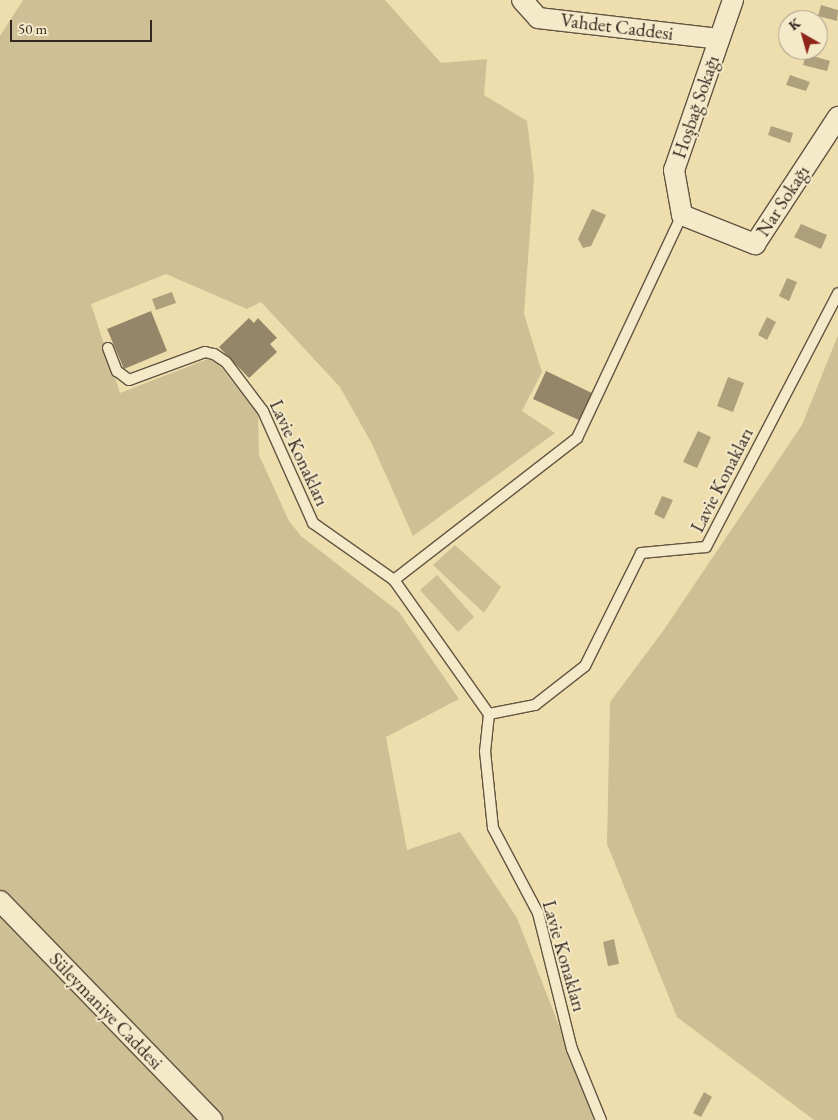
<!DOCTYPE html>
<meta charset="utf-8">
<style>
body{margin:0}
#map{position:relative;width:838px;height:1120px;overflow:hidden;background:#eedead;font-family:"EB Garamond",serif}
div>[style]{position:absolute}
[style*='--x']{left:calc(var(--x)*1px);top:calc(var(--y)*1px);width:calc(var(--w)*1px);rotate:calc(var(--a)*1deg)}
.green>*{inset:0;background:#cebf95}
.water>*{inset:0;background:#afa07d}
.building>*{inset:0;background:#958669}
.roads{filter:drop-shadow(1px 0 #625542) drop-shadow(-1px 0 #625542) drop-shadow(0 1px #625542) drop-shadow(0 -1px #625542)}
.service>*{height:10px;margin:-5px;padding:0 5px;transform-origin:5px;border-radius:5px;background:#f4eaca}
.minor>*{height:20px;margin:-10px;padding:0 10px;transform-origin:10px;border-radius:10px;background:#f4eaca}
span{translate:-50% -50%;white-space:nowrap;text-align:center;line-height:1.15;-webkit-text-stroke:4px #f4eaca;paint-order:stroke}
.street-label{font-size:19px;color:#34271f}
.north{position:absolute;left:778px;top:10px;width:50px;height:50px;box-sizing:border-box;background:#f4eaca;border:1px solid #a79c86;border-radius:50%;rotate:322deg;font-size:14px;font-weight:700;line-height:20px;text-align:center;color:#34271f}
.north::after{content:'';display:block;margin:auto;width:18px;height:22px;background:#8f2418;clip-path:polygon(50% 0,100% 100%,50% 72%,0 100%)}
.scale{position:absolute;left:10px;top:20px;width:142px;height:22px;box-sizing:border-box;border:2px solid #34271f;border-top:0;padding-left:6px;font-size:15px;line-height:18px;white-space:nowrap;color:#34271f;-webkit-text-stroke:4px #f4eaca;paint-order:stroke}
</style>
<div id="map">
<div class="green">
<i style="clip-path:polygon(23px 0,385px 0,441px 63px,487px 59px,484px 95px,527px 121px,534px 177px,524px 314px,542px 372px,522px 411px,555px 433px,413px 536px,372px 444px,340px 387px,261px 302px,247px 309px,166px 274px,91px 304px,120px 393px,213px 357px,258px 414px,259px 455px,289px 521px,301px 536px,399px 612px,459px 699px,386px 737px,407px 850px,460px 832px,517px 918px,596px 1120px,0 1120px,0 36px)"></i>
<i style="clip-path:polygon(838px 335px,838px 1120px,814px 1120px,677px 1017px,607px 844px,610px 702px,663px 631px,802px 425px)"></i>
<i style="clip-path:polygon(455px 545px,501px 587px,484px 613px,433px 565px)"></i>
<i style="clip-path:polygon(437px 575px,474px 617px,458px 632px,420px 590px)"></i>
</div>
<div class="water">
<i style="clip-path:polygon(821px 5px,838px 10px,837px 21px,818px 16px)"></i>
<i style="clip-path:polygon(806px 54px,830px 61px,827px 71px,803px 65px)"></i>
<i style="clip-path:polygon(790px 75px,810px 82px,806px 91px,786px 85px)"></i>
<i style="clip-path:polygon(771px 126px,793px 133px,790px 143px,768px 135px)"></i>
<i style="clip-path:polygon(592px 209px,606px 215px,591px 246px,583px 248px,578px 239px)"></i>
<i style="clip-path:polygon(801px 224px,827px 235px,821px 249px,794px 237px)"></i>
<i style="clip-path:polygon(787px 278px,797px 282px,789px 301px,779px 296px)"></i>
<i style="clip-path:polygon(172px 292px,176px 303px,156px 310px,152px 299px)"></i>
<i style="clip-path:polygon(767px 317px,776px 322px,767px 340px,758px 335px)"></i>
<i style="clip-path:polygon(728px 377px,744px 383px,733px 412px,717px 406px)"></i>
<i style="clip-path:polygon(698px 431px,711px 437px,697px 468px,683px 462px)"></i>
<i style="clip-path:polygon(662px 496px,673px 500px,664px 519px,654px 514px)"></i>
<i style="clip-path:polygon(614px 939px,619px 964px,608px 966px,603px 942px)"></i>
<i style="clip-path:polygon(704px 1092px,712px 1097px,701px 1117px,693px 1113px)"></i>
</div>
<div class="building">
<i style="clip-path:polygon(151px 311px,167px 351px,124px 369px,107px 329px)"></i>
<i style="clip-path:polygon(249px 318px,254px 323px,258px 318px,277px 338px,270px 344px,277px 352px,249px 378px,219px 347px)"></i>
<i style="clip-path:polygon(546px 371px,594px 394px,581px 421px,533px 399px)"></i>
</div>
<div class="roads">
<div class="service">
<i style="--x:682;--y:215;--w:246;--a:115.2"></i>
<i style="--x:577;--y:438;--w:232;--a:142.2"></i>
<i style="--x:394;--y:580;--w:164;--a:54.7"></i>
<i style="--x:489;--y:714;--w:47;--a:-11.1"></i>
<i style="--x:535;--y:705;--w:63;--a:-38"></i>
<i style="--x:585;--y:666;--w:126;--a:-63.6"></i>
<i style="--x:641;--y:553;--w:65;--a:-5.3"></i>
<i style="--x:706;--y:547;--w:286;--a:-62.5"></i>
<i style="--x:108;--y:348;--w:25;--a:69"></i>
<i style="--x:117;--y:371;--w:15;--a:37"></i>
<i style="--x:129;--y:380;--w:81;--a:-20.2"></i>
<i style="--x:205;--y:352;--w:9;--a:13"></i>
<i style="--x:214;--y:354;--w:14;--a:34"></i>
<i style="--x:226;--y:362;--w:61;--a:52.9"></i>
<i style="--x:263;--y:411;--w:123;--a:65.9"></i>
<i style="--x:313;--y:523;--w:99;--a:35.1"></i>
<i style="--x:489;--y:714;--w:37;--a:96"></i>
<i style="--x:485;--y:751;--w:77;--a:84.1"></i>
<i style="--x:493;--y:828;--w:96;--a:62.1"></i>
<i style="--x:538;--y:913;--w:140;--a:76"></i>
<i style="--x:572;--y:1049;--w:77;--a:67.8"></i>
</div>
<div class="minor">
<i style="--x:522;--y:0;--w:24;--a:48"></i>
<i style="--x:538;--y:18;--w:182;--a:6.6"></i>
<i style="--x:733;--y:0;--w:180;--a:109.1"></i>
<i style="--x:674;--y:170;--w:46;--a:79.9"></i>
<i style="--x:682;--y:215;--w:79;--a:21.7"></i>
<i style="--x:755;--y:244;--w:152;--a:-56.8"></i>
<i style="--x:0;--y:901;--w:305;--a:45.9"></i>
</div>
</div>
<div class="street-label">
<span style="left:617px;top:27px;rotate:7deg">Vahdet Caddesi</span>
<span style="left:696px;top:107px;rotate:-71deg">Hoşbağ Sokağı</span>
<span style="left:783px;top:201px;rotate:-57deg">Nar Sokağı</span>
<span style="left:299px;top:453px;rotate:65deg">Lavie Konakları</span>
<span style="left:722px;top:480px;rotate:-63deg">Lavie Konakları</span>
<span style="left:564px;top:956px;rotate:74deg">Lavie Konakları</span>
<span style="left:106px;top:1011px;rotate:46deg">Süleymaniye Caddesi</span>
</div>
<div class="north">K</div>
<div class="scale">50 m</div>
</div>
